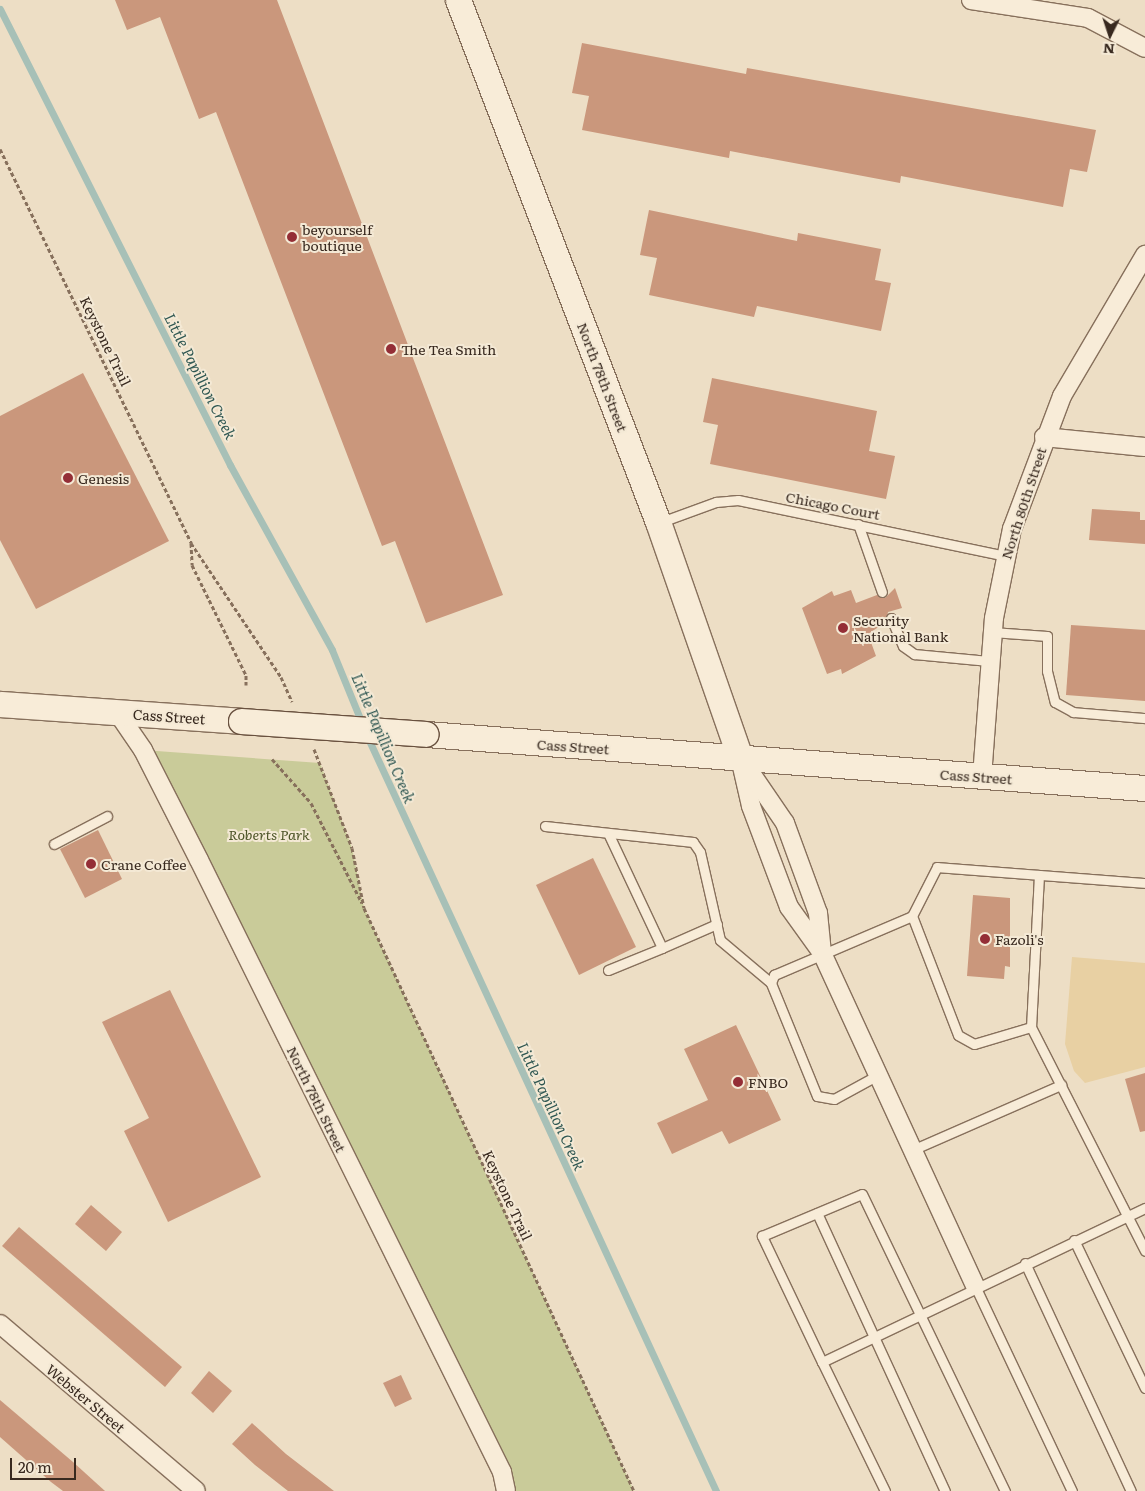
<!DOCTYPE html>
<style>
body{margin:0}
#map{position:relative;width:1145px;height:1491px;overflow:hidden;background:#eddec5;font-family:Literata,serif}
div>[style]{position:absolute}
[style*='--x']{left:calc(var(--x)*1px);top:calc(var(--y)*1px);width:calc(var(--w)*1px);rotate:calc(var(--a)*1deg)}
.green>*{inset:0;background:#c9cb99}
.sand>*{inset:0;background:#e8d0a3}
.stream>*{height:7px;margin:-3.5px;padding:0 3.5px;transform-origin:3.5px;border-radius:3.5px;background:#a7c0b7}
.building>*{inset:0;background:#ca977c}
.path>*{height:3px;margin-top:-1.5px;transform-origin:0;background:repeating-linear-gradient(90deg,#87705c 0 4px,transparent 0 6.5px)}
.roads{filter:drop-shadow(1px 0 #87705c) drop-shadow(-1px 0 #87705c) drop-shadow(0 1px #87705c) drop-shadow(0 -1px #87705c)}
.lane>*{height:9px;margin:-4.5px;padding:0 4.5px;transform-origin:4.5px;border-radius:4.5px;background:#f8ecd8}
.street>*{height:18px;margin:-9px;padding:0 9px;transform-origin:9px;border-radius:9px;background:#f8ecd8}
.secondary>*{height:25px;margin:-12.5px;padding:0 12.5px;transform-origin:12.5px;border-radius:12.5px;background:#f8ecd8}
.bridges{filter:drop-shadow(1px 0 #69513f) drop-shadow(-1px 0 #69513f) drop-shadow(0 1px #69513f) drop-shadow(0 -1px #69513f)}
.secondary-bridge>*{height:25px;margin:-12.5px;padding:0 12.5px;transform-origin:12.5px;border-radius:12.5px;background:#f8ecd8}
.dots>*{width:14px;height:14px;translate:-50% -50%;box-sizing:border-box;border:2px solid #f4e9d5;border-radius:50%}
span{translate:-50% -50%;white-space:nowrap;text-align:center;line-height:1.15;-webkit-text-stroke:4px #f4e9d5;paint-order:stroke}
.poi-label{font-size:14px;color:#38291f}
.left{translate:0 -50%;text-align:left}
.street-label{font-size:14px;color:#38291f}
.park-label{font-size:14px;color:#4c5426;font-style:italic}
.water-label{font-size:15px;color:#2f5752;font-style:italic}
.north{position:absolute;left:1085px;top:10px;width:50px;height:50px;-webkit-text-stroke:4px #f4e9d5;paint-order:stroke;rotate:184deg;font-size:14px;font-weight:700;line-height:20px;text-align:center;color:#38291f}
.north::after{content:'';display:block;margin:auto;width:18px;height:22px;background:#38291f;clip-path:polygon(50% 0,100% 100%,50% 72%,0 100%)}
.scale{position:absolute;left:10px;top:1458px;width:66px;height:22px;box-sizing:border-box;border:2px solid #38291f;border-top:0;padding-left:6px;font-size:15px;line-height:18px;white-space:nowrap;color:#38291f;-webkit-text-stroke:4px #f4e9d5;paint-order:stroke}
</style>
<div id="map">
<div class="green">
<i style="clip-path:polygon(143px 750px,320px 763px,352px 848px,364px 908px,634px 1491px,509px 1491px)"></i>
</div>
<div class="sand">
<i style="clip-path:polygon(1072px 957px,1145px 963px,1145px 1067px,1085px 1083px,1074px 1071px,1065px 1044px)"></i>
</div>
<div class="stream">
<i style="--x:0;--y:9;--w:511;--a:63.23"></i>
<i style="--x:230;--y:465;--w:211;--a:61.1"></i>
<i style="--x:332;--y:650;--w:82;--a:67.8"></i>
<i style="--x:367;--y:736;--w:832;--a:65.19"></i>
</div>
<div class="building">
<i style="clip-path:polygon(115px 0,277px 0,503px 595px,426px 623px,395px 541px,382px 546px,216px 112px,199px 119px,160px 17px,127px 30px)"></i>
<i style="clip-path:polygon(582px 43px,746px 74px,747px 68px,1096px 130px,1087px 172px,1070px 169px,1063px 207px,901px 176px,900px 183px,730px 151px,729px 158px,582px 130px,589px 96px,572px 93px)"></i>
<i style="clip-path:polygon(649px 210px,797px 241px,798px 233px,881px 249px,875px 280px,891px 283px,881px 331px,757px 306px,754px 317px,649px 295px,657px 258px,640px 255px)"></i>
<i style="clip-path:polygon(83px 373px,169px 541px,36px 609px,0 540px,0 416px)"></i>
<i style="clip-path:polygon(712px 378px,877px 411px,869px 451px,895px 456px,886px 499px,710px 464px,718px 425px,703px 422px)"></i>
<i style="clip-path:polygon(1092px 509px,1140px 512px,1140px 520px,1145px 520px,1145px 544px,1089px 540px)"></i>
<i style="clip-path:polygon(895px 588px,902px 608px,888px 612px,886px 622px,868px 634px,876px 656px,842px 674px,841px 669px,827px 674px,802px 608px,832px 591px,834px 596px,851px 590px,856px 603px,877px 595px,885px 598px)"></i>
<i style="clip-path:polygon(1071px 625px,1145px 630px,1145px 701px,1066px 695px)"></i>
<i style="clip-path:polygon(98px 830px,122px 879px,85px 898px,60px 849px)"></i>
<i style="clip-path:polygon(593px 858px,636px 947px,579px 975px,536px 885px)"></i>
<i style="clip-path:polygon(973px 895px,1010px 898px,1010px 967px,1005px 966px,1004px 979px,967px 976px)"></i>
<i style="clip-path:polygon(170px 990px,261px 1177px,168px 1222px,124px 1131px,149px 1118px,102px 1022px)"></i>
<i style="clip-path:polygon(736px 1025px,781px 1120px,729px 1144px,722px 1131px,672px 1154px,657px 1123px,708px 1100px,684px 1049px)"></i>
<i style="clip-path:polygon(1145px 1073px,1145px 1131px,1140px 1132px,1125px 1079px)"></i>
<i style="clip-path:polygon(91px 1205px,122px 1232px,106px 1251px,75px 1224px)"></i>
<i style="clip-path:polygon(19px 1227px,182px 1367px,165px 1387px,2px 1246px)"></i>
<i style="clip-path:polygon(209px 1371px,232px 1391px,213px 1413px,191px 1393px)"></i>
<i style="clip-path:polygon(401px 1375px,412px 1399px,395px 1407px,383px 1383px)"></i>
<i style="clip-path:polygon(0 1400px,73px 1462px,105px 1491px,63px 1491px,51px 1482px,0 1437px)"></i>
<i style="clip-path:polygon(252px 1423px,286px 1454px,334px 1491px,288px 1491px,255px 1465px,232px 1444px)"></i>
</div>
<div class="path">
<i style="--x:0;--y:149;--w:438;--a:64.1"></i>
<i style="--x:191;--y:543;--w:161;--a:56.1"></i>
<i style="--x:281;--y:677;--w:27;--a:66"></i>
<i style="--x:191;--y:543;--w:22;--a:87"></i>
<i style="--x:192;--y:565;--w:123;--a:63.9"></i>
<i style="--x:246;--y:675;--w:10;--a:90"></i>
<i style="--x:314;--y:749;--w:106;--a:69"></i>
<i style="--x:352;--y:848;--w:61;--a:78.7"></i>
<i style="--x:364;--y:908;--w:642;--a:65.15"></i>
<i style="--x:272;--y:759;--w:59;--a:48.4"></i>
<i style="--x:311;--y:803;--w:112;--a:63"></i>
</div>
<div class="roads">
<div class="lane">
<i style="--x:661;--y:522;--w:59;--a:-20"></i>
<i style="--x:716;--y:502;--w:22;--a:-5"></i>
<i style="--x:738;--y:500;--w:273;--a:11.8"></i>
<i style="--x:858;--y:524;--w:72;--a:70.6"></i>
<i style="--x:891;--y:618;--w:30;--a:67"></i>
<i style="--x:903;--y:646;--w:14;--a:36"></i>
<i style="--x:914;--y:654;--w:75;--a:5.3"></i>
<i style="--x:992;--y:632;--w:55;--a:4.2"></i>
<i style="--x:1047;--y:636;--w:35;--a:90"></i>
<i style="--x:1047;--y:671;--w:32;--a:76"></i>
<i style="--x:1055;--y:702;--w:21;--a:29"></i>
<i style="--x:1073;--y:712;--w:72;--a:4.8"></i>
<i style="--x:545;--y:826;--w:149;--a:6.2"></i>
<i style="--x:693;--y:842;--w:12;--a:55"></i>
<i style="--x:700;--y:852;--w:90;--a:77.2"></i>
<i style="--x:720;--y:940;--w:67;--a:40.1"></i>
<i style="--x:608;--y:833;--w:127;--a:64.8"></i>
<i style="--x:662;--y:948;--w:60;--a:-23.6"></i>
<i style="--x:54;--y:844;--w:60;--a:-27.8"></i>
<i style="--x:1039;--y:875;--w:152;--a:93"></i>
<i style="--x:1031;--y:1027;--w:251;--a:63"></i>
<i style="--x:608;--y:970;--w:58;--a:-22.2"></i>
<i style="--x:1031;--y:1027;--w:59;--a:163.4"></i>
<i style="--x:974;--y:1044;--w:18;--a:-151"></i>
<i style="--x:958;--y:1035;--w:128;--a:-111.1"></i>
<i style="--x:912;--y:916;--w:55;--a:-63"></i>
<i style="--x:937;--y:867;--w:209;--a:4.4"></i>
<i style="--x:878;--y:1075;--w:50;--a:151.4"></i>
<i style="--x:834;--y:1099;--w:17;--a:-170"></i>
<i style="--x:817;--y:1096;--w:122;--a:-112.2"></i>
<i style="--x:771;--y:983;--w:9;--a:-69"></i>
<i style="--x:774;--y:975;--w:150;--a:-23.1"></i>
<i style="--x:912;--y:1150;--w:163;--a:-23.6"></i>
<i style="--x:817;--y:1213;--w:306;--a:65.3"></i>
<i style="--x:1074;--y:1240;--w:164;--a:64.4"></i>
<i style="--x:1025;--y:1263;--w:251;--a:65.1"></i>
<i style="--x:975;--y:1286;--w:227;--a:64.7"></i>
<i style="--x:822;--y:1362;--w:140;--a:-115.5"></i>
<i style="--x:762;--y:1236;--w:108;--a:-22.8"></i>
<i style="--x:862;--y:1194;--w:330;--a:64.3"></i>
<i style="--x:885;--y:1491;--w:144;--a:-116"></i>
<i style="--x:822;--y:1362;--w:358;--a:-25.5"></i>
</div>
<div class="street">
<i style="--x:971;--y:0;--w:118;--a:8.7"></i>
<i style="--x:1088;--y:18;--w:64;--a:27.8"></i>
<i style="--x:1044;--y:437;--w:101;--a:5.7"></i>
<i style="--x:117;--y:712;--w:46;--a:55.6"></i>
<i style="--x:143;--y:750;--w:123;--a:63"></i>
<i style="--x:199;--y:860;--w:683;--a:63.66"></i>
<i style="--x:502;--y:1472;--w:19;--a:78"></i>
<i style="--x:740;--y:758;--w:49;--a:77.1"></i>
<i style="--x:751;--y:806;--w:108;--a:69.4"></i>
<i style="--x:789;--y:907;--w:57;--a:54.3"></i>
<i style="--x:822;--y:953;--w:366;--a:65.3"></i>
<i style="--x:742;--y:760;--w:76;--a:55.7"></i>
<i style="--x:785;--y:823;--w:96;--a:69.9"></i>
<i style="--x:818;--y:913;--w:40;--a:84.3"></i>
<i style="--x:982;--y:777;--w:159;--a:-85.7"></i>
<i style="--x:994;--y:618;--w:91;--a:-78.6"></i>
<i style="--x:1012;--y:529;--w:142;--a:-69.4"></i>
<i style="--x:1062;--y:396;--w:164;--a:-59.5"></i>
<i style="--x:0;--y:1324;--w:257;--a:40.4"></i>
</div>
<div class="secondary">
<i style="--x:458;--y:0;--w:559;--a:69.04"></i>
<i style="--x:658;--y:522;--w:250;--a:70.8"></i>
<i style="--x:0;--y:704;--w:242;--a:4"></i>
<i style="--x:426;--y:734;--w:721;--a:4.3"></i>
</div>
</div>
<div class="bridges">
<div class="secondary-bridge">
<i style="--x:241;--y:721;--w:185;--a:4"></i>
</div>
</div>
<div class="dots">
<i style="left:292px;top:237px;background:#942e36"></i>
<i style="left:391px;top:349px;background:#942e36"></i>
<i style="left:68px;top:478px;background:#942e36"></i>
<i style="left:843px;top:628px;background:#942e36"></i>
<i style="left:91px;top:864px;background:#942e36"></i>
<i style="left:985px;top:939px;background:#942e36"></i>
<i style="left:738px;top:1082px;background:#942e36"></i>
</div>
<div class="poi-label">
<span class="left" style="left:302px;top:237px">beyourself<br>boutique</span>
<span class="left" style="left:401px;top:349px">The Tea Smith</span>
<span class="left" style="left:78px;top:478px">Genesis</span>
<span class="left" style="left:853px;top:628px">Security<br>National Bank</span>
<span class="left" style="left:101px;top:864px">Crane Coffee</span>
<span class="left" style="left:995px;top:939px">Fazoli's</span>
<span class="left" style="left:748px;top:1082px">FNBO</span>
</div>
<div class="street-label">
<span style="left:106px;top:341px;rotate:64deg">Keystone Trail</span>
<span style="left:603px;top:377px;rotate:69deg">North 78th Street</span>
<span style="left:1023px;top:503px;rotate:-72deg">North 80th Street</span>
<span style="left:833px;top:505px;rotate:11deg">Chicago Court</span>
<span style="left:169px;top:716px;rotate:4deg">Cass Street</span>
<span style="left:573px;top:746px;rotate:4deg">Cass Street</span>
<span style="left:976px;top:776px;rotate:4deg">Cass Street</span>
<span style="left:317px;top:1099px;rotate:64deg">North 78th Street</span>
<span style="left:508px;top:1195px;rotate:65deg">Keystone Trail</span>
<span style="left:86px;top:1398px;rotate:40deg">Webster Street</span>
</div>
<div class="park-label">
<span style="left:269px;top:834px">Roberts Park</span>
</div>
<div class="water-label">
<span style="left:201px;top:376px;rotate:63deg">Little Papillion Creek</span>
<span style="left:384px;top:738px;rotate:67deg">Little Papillion Creek</span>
<span style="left:552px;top:1106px;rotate:65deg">Little Papillion Creek</span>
</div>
<div class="north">N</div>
<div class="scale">20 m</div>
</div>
